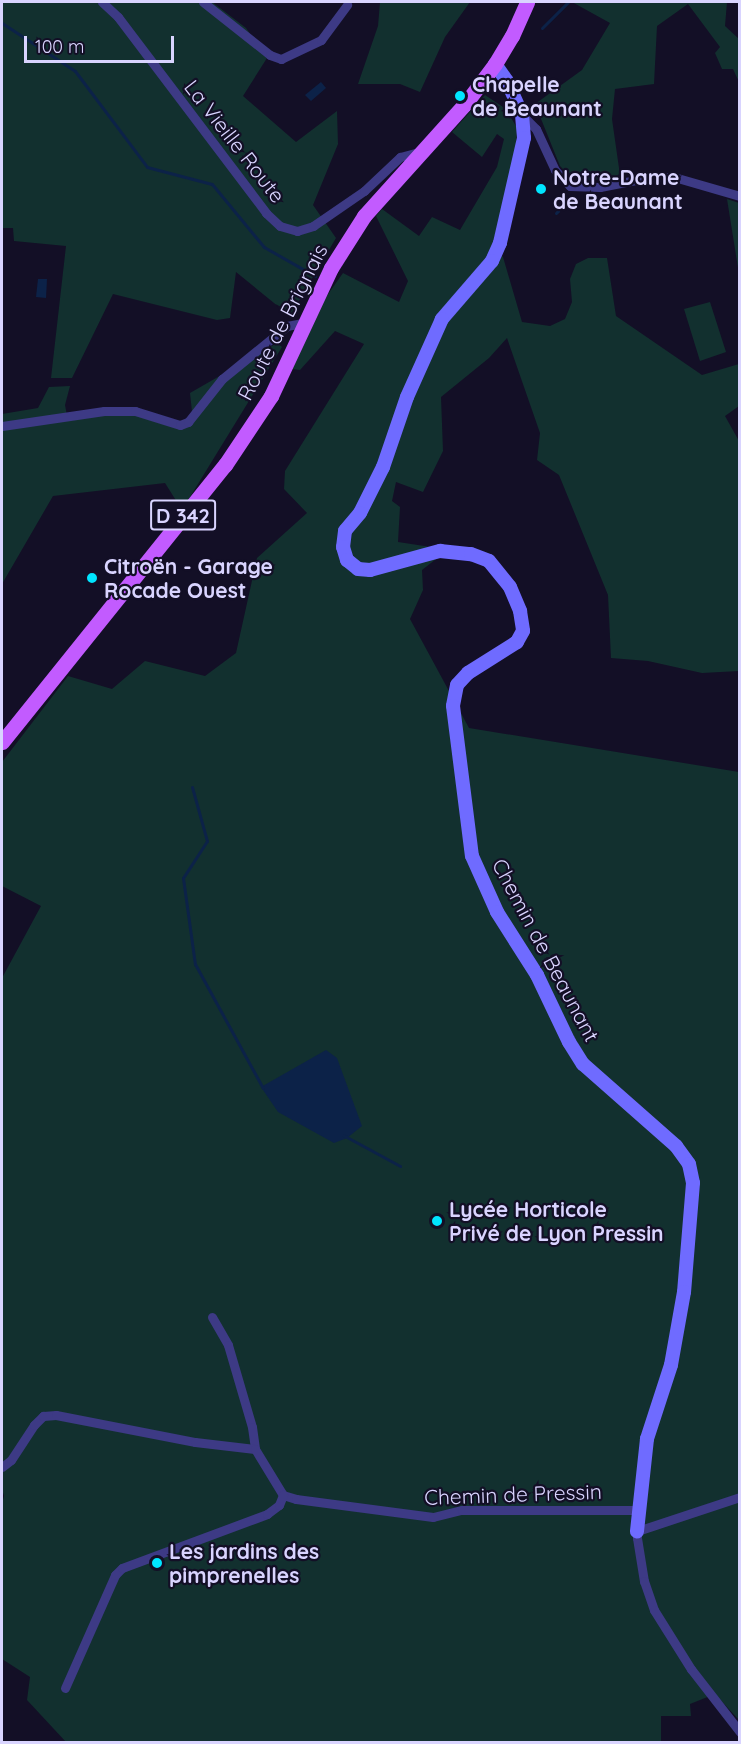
<!DOCTYPE html>
<meta charset="utf-8">
<style>
body{margin:0}
#map{position:relative;width:741px;height:1744px;overflow:hidden;background:#130f26;font-family:Quicksand,sans-serif}
div>[style]{position:absolute}
[style*='--x']{left:calc(var(--x)*1px);top:calc(var(--y)*1px);width:calc(var(--w)*1px);rotate:calc(var(--a)*1deg)}
.green>*{inset:0;background:#12302f}
.water>*{inset:0;background:#0c2248}
.stream>*{height:3px;margin:-1.5px;padding:0 1.5px;transform-origin:1.5px;border-radius:1.5px;background:#0c2248}
.street>*{height:9px;margin:-4.5px;padding:0 4.5px;transform-origin:4.5px;border-radius:4.5px;background:#3d3a85}
.secondary>*{height:14px;margin:-7px;padding:0 7px;transform-origin:7px;border-radius:7px;background:#6f6bff}
.primary>*{height:15px;margin:-7.5px;padding:0 7.5px;transform-origin:7.5px;border-radius:7.5px;background:#c25bff}
.dots>*{width:16px;height:16px;translate:-50% -50%;box-sizing:border-box;border:3px solid #130f26;border-radius:50%}
span{translate:-50% -50%;white-space:nowrap;text-align:center;line-height:1.15;-webkit-text-stroke:4.5px #130f26;paint-order:stroke}
.shield-label span{padding:2px 4px;background:#130f26;border:2px solid;border-radius:4px;-webkit-text-stroke-width:0}
.shield-label{font-size:20px;color:#d9d4ff;font-weight:700}
.poi-label{font-size:21px;color:#d9d4ff;font-weight:700}
.left{translate:0 -50%;text-align:left}
.street-label{font-size:21px;color:#d9d4ff}
.frame{position:absolute;inset:0;border:3px solid #d9d4ff;pointer-events:none}
.scale{position:absolute;left:24px;top:36px;width:150px;height:27px;box-sizing:border-box;border:3px solid #d9d4ff;border-top:0;padding-left:8px;font-size:18px;line-height:21px;white-space:nowrap;color:#d9d4ff;-webkit-text-stroke:4px #130f26;paint-order:stroke}
</style>
<div id="map">
<div class="green">
<i style="clip-path:polygon(2px 2px,212px 2px,246px 28px,267px 58px,243px 96px,296px 142px,337px 111px,338px 144px,313px 205px,336px 238px,290px 316px,236px 272px,230px 318px,217px 320px,113px 294px,72px 378px,51px 378px,66px 246px,14px 241px,13px 228px,2px 228px)"></i>
<i style="clip-path:polygon(380px 2px,470px 2px,445px 37px,420px 92px,400px 84px,358px 84px,378px 26px)"></i>
<i style="clip-path:polygon(572px 2px,727px 2px,725px 26px,739px 39px,739px 82px,733px 69px,722px 69px,715px 53px,720px 47px,688px 4px,657px 26px,654px 84px,615px 89px,612px 119px,620px 175px,590px 181px,580px 173px,571px 177px,560px 166px,535px 104px,582px 70px,610px 23px)"></i>
<i style="clip-path:polygon(485px 95px,506px 109px,517px 128px,515px 161px,492px 246px,503px 257px,522px 322px,550px 326px,565px 319px,572px 302px,570px 279px,576px 264px,588px 258px,607px 258px,616px 316px,702px 375px,739px 364px,739px 406px,725px 416px,739px 441px,739px 671px,702px 673px,648px 661px,611px 658px,608px 595px,559px 475px,537px 460px,540px 433px,507px 338px,489px 358px,441px 397px,443px 451px,423px 492px,396px 482px,392px 501px,400px 507px,398px 542px,431px 547px,440px 556px,422px 570px,423px 590px,410px 619px,469px 728px,739px 772px,739px 1720px,715px 1694px,690px 1704px,691px 1716px,661px 1716px,661px 1742px,66px 1742px,27px 1700px,30px 1677px,2px 1659px,2px 1503px,4px 1496px,2px 1489px,2px 978px,41px 906px,2px 886px,2px 762px,68px 676px,112px 689px,145px 661px,205px 676px,236px 653px,257px 558px,307px 513px,284px 489px,285px 471px,364px 344px,335px 331px,300px 370px,292px 369px,321px 304px,343px 273px,399px 302px,408px 281px,376px 216px,382px 209px,419px 236px,432px 217px,460px 230px,497px 167px,504px 139px,497px 134px,482px 157px,452px 132px)"></i>
<i style="clip-path:polygon(727px 199px,739px 203px,739px 274px)"></i>
<i style="clip-path:polygon(710px 302px,726px 352px,700px 361px,684px 309px)"></i>
<i style="clip-path:polygon(277px 343px,282px 347px,182px 510px,165px 483px,53px 496px,2px 584px,2px 414px,38px 408px,49px 387px,70px 386px,65px 405px,68px 421px,108px 414px,135px 415px,159px 423px,193px 421px,190px 393px)"></i>
</div>
<div class="water">
<i style="clip-path:polygon(321px 82px,326px 88px,311px 101px,305px 95px)"></i>
<i style="clip-path:polygon(38px 279px,47px 279px,46px 298px,36px 297px)"></i>
<i style="clip-path:polygon(326px 1050px,337px 1058px,362px 1126px,347px 1138px,334px 1143px,278px 1112px,261px 1087px)"></i>
</div>
<div class="stream">
<i style="--x:2;--y:23;--w:87;--a:33.3"></i>
<i style="--x:75;--y:71;--w:120;--a:53.1"></i>
<i style="--x:147;--y:167;--w:67;--a:14.7"></i>
<i style="--x:212;--y:184;--w:82;--a:50.5"></i>
<i style="--x:264;--y:247;--w:59;--a:29.6"></i>
<i style="--x:542;--y:28;--w:37;--a:-45"></i>
<i style="--x:556;--y:213;--w:3;--a:-45"></i>
<i style="--x:192;--y:787;--w:56;--a:74.5"></i>
<i style="--x:207;--y:841;--w:44;--a:123"></i>
<i style="--x:183;--y:878;--w:87;--a:82.1"></i>
<i style="--x:195;--y:964;--w:141;--a:61.3"></i>
<i style="--x:343;--y:1135;--w:65;--a:28.5"></i>
</div>
<div class="street">
<i style="--x:102;--y:2;--w:22;--a:43"></i>
<i style="--x:118;--y:17;--w:246;--a:52.9"></i>
<i style="--x:266;--y:213;--w:19;--a:43"></i>
<i style="--x:280;--y:226;--w:18;--a:16"></i>
<i style="--x:297;--y:231;--w:17;--a:-17"></i>
<i style="--x:313;--y:226;--w:62;--a:-34.5"></i>
<i style="--x:364;--y:191;--w:50;--a:-43.4"></i>
<i style="--x:400;--y:157;--w:24;--a:-15"></i>
<i style="--x:203;--y:2;--w:85;--a:38.3"></i>
<i style="--x:270;--y:55;--w:12;--a:20"></i>
<i style="--x:281;--y:59;--w:44;--a:-25.4"></i>
<i style="--x:321;--y:40;--w:44;--a:-53.4"></i>
<i style="--x:522;--y:115;--w:20;--a:45"></i>
<i style="--x:536;--y:129;--w:45;--a:65.1"></i>
<i style="--x:555;--y:170;--w:22;--a:47"></i>
<i style="--x:570;--y:186;--w:30;--a:2"></i>
<i style="--x:600;--y:187;--w:52;--a:-11.1"></i>
<i style="--x:651;--y:177;--w:23;--a:0"></i>
<i style="--x:674;--y:177;--w:69;--a:16.1"></i>
<i style="--x:2;--y:426;--w:103;--a:-8.4"></i>
<i style="--x:104;--y:411;--w:31;--a:0"></i>
<i style="--x:135;--y:411;--w:47;--a:17.3"></i>
<i style="--x:180;--y:425;--w:9;--a:-21"></i>
<i style="--x:188;--y:422;--w:55;--a:-51.7"></i>
<i style="--x:222;--y:379;--w:84;--a:-39.2"></i>
<i style="--x:287;--y:326;--w:16;--a:-11"></i>
<i style="--x:212;--y:1317;--w:32;--a:60"></i>
<i style="--x:228;--y:1345;--w:85;--a:73.7"></i>
<i style="--x:252;--y:1427;--w:22;--a:82"></i>
<i style="--x:2;--y:1467;--w:11;--a:-38"></i>
<i style="--x:11;--y:1460;--w:42;--a:-56.7"></i>
<i style="--x:34;--y:1425;--w:13;--a:-45"></i>
<i style="--x:43;--y:1416;--w:13;--a:-4"></i>
<i style="--x:56;--y:1415;--w:142;--a:11"></i>
<i style="--x:195;--y:1442;--w:60;--a:6.7"></i>
<i style="--x:255;--y:1449;--w:54;--a:58.7"></i>
<i style="--x:283;--y:1495;--w:14;--a:17"></i>
<i style="--x:296;--y:1499;--w:138;--a:7.5"></i>
<i style="--x:433;--y:1517;--w:30;--a:-14"></i>
<i style="--x:462;--y:1510;--w:176;--a:0"></i>
<i style="--x:740;--y:1497;--w:108;--a:161.7"></i>
<i style="--x:637;--y:1531;--w:7;--a:90"></i>
<i style="--x:637;--y:1538;--w:44;--a:80.8"></i>
<i style="--x:644;--y:1581;--w:31;--a:71"></i>
<i style="--x:654;--y:1610;--w:70;--a:57.9"></i>
<i style="--x:691;--y:1669;--w:80;--a:52.1"></i>
<i style="--x:65;--y:1688;--w:124;--a:-66.1"></i>
<i style="--x:115;--y:1575;--w:10;--a:-45"></i>
<i style="--x:122;--y:1568;--w:155;--a:-20.4"></i>
<i style="--x:267;--y:1514;--w:15;--a:-37"></i>
<i style="--x:279;--y:1505;--w:11;--a:-68"></i>
</div>
<div class="secondary">
<i style="--x:495;--y:64;--w:21;--a:55"></i>
<i style="--x:507;--y:81;--w:37;--a:66"></i>
<i style="--x:522;--y:115;--w:23;--a:85"></i>
<i style="--x:524;--y:138;--w:108;--a:102.9"></i>
<i style="--x:500;--y:243;--w:20;--a:114"></i>
<i style="--x:492;--y:261;--w:77;--a:130.8"></i>
<i style="--x:442;--y:319;--w:85;--a:114.2"></i>
<i style="--x:407;--y:397;--w:74;--a:108.9"></i>
<i style="--x:383;--y:467;--w:51;--a:116.6"></i>
<i style="--x:360;--y:513;--w:23;--a:130"></i>
<i style="--x:345;--y:531;--w:16;--a:97"></i>
<i style="--x:343;--y:547;--w:14;--a:73"></i>
<i style="--x:347;--y:560;--w:14;--a:39"></i>
<i style="--x:358;--y:569;--w:12;--a:5"></i>
<i style="--x:370;--y:570;--w:73;--a:-15.2"></i>
<i style="--x:440;--y:551;--w:31;--a:6"></i>
<i style="--x:471;--y:554;--w:19;--a:21"></i>
<i style="--x:489;--y:561;--w:33;--a:51"></i>
<i style="--x:510;--y:587;--w:26;--a:67"></i>
<i style="--x:520;--y:611;--w:20;--a:81"></i>
<i style="--x:523;--y:631;--w:13;--a:119"></i>
<i style="--x:517;--y:642;--w:58;--a:147.7"></i>
<i style="--x:468;--y:673;--w:16;--a:133"></i>
<i style="--x:457;--y:685;--w:21;--a:101"></i>
<i style="--x:453;--y:706;--w:151;--a:82.8"></i>
<i style="--x:472;--y:856;--w:61;--a:65.9"></i>
<i style="--x:497;--y:912;--w:75;--a:57.6"></i>
<i style="--x:537;--y:975;--w:74;--a:64.5"></i>
<i style="--x:569;--y:1042;--w:26;--a:58"></i>
<i style="--x:583;--y:1064;--w:124;--a:41.4"></i>
<i style="--x:676;--y:1146;--w:22;--a:54"></i>
<i style="--x:689;--y:1164;--w:19;--a:78"></i>
<i style="--x:693;--y:1183;--w:109;--a:94.7"></i>
<i style="--x:684;--y:1292;--w:74;--a:100.1"></i>
<i style="--x:671;--y:1365;--w:78;--a:108"></i>
<i style="--x:647;--y:1439;--w:93;--a:96.2"></i>
</div>
<div class="primary">
<i style="--x:2;--y:742;--w:356;--a:-51.2"></i>
<i style="--x:225;--y:465;--w:83;--a:-56.3"></i>
<i style="--x:271;--y:396;--w:141;--a:-64.9"></i>
<i style="--x:331;--y:268;--w:62;--a:-57.6"></i>
<i style="--x:364;--y:216;--w:151;--a:-48"></i>
<i style="--x:465;--y:104;--w:50;--a:-53.1"></i>
<i style="--x:495;--y:64;--w:33;--a:-59"></i>
<i style="--x:512;--y:36;--w:37;--a:-66"></i>
</div>
<div class="dots">
<i style="left:460px;top:96px;background:#00e5ff"></i>
<i style="left:541px;top:189px;background:#00e5ff"></i>
<i style="left:92px;top:578px;background:#00e5ff"></i>
<i style="left:437px;top:1221px;background:#00e5ff"></i>
<i style="left:157px;top:1563px;background:#00e5ff"></i>
</div>
<div class="shield-label">
<span style="left:183px;top:515px">D 342</span>
</div>
<div class="poi-label">
<span class="left" style="left:472px;top:96px">Chapelle<br>de Beaunant</span>
<span class="left" style="left:553px;top:189px">Notre-Dame<br>de Beaunant</span>
<span class="left" style="left:104px;top:578px">Citroën - Garage<br>Rocade Ouest</span>
<span class="left" style="left:449px;top:1221px">Lycée Horticole<br>Privé de Lyon Pressin</span>
<span class="left" style="left:169px;top:1563px">Les jardins des<br>pimprenelles</span>
</div>
<div class="street-label">
<span style="left:235px;top:141px;rotate:52deg">La Vieille Route</span>
<span style="left:282px;top:322px;rotate:-63deg">Route de Brignais</span>
<span style="left:546px;top:950px;rotate:62deg">Chemin de Beaunant</span>
<span style="left:513px;top:1494px;rotate:-2deg">Chemin de Pressin</span>
</div>
<div class="frame"></div>
<div class="scale">100 m</div>
</div>
